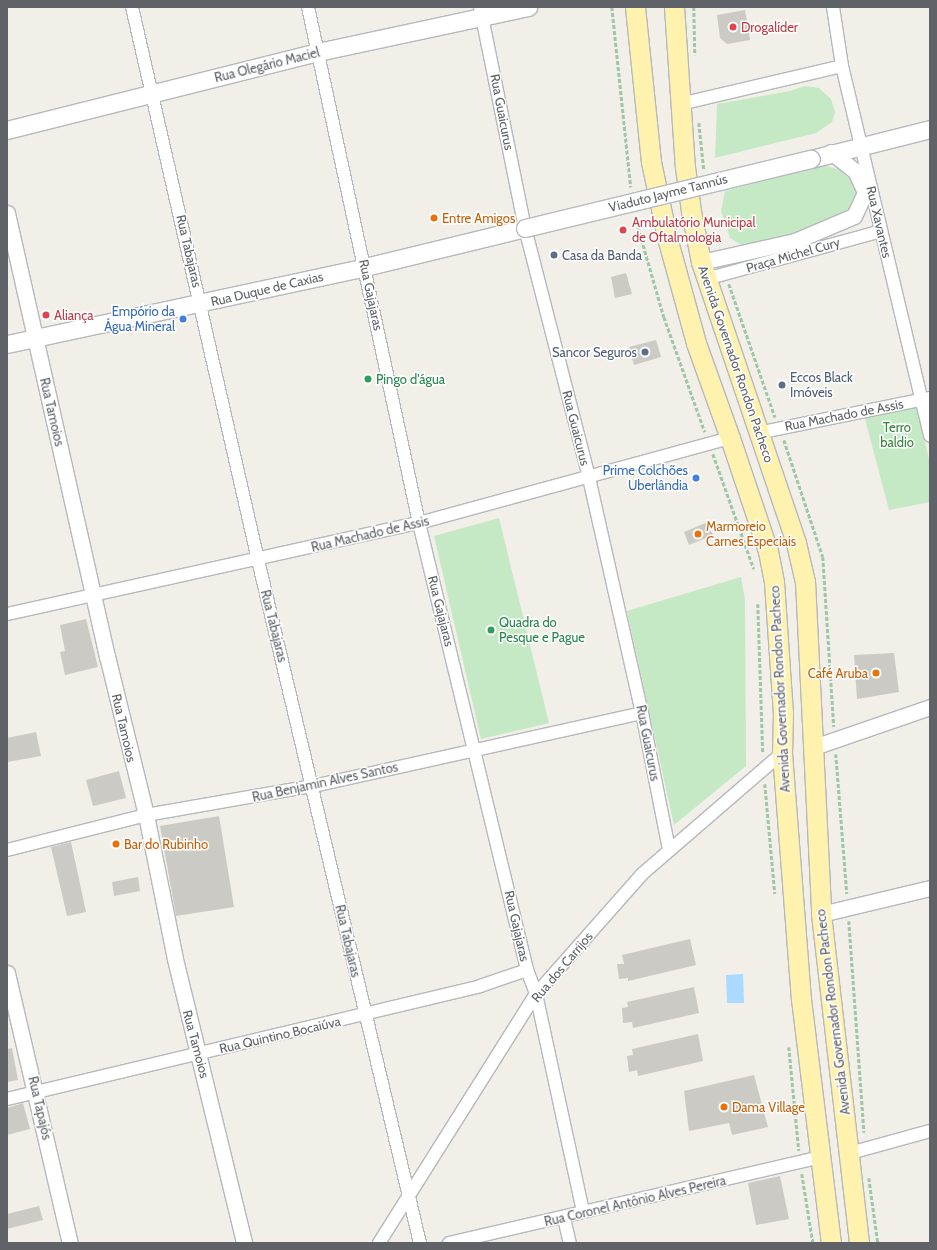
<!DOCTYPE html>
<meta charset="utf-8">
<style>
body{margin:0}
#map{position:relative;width:937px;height:1250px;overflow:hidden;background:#f1efe8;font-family:Cabin,sans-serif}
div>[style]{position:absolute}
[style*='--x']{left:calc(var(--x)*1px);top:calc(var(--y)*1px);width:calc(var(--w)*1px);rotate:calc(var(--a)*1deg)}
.green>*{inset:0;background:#c5e8c5}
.water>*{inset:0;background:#aadaff}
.building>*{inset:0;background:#cccac5}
.path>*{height:2.5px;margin-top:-1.25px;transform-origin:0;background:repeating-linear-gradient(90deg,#9cc7a9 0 4px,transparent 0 6px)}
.roads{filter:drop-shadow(1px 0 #b5b8bc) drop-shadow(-1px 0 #b5b8bc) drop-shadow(0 1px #b5b8bc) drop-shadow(0 -1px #b5b8bc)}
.minor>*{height:12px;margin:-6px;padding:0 6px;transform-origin:6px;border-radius:6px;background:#fff}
.tertiary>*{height:15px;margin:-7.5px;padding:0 7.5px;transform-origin:7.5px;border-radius:7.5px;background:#fff}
.secondary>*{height:17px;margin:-8.5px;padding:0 8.5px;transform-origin:8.5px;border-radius:8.5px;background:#fff}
.primary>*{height:19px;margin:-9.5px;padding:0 9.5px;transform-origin:9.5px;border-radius:9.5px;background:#fff2af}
.bridges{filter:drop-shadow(1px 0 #b6babf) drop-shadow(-1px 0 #b6babf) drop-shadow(0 1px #b6babf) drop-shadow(0 -1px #b6babf)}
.secondary-bridge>*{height:17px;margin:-8.5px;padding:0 8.5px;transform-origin:8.5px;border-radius:8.5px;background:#fff}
.dots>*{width:11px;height:11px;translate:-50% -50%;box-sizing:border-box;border:2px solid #fff;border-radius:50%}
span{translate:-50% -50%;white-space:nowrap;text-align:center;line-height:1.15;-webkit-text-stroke:3px #fff;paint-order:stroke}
.health-label{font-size:13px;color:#be3a42}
.left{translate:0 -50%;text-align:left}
.street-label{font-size:13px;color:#5f6368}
.food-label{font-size:13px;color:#c56008}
.right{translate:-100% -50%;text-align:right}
.service-label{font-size:13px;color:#4e5e75}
.shop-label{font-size:13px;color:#366cbe}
.leisure-label{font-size:13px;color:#27864d}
.park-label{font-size:13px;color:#348238}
.frame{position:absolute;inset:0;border:8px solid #5f6368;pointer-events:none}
</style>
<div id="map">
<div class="green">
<i style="clip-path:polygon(805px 86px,819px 88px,831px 99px,835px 112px,832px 122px,816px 133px,715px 158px,717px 104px,790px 91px)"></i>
<i style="clip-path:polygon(823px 165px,840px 170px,852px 182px,858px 196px,852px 213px,827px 226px,743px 246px,730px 238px,721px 211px,725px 191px)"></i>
<i style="clip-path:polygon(916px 405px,930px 463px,930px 502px,889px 510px,864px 415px)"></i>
<i style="clip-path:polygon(499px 518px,549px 723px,481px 739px,434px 536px)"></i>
<i style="clip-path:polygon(741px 577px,745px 600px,746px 766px,674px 825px,627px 611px)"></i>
</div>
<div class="water">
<i style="clip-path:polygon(743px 974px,744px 1003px,727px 1003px,726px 975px)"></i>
</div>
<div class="building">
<i style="clip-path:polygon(745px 10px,750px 40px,727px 44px,720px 38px,717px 15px)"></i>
<i style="clip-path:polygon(626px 273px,632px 294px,615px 298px,611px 277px)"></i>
<i style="clip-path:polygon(656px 340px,661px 357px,634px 365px,629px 347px)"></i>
<i style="clip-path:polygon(708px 522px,713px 535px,689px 545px,684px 532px)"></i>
<i style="clip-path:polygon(86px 619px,98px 667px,65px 675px,60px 652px,65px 651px,60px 625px)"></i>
<i style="clip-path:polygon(894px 653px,899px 692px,857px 699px,854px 655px)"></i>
<i style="clip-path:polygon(36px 732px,41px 756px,7px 762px,7px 738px)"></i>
<i style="clip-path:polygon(119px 771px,126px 798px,93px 806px,86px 780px)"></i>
<i style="clip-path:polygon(219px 816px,234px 907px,176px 916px,160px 826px)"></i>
<i style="clip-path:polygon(71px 842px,86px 912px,67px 916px,51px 847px)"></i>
<i style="clip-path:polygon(138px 877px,140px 891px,114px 896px,112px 882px)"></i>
<i style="clip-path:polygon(690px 939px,696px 965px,628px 981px,628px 978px,619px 979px,617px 964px,624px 964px,622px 955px)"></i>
<i style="clip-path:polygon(694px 987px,699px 1013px,633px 1028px,632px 1022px,623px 1023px,622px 1008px,628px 1007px,627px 1002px)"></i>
<i style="clip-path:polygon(698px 1034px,703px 1061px,638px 1076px,637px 1070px,629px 1072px,627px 1056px,633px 1055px,632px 1049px)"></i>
<i style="clip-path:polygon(12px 1048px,18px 1080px,7px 1082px,7px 1049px)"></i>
<i style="clip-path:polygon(754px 1075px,768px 1127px,732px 1135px,729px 1123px,689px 1131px,684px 1091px)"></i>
<i style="clip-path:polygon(23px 1103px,30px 1129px,7px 1135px,7px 1108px)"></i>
<i style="clip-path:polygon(780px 1176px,789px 1219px,756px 1225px,748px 1183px)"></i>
<i style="clip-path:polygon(39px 1206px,43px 1220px,7px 1229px,7px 1214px)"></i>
</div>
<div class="path">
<i style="--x:612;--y:7;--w:181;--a:84"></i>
<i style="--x:694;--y:7;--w:48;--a:88.8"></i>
<i style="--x:699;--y:123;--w:47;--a:83.9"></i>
<i style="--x:635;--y:216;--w:105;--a:74"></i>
<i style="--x:664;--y:317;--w:122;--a:70.4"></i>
<i style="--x:729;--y:284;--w:141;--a:70.9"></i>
<i style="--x:784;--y:440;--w:123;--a:71.6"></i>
<i style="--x:823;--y:557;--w:170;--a:86.3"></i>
<i style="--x:713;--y:454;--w:122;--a:70.4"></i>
<i style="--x:758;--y:604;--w:149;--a:88.1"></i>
<i style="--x:836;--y:754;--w:140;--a:85.5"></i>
<i style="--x:765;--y:784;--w:110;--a:84.8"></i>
<i style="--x:849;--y:921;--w:212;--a:85.9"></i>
<i style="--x:789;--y:1047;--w:104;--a:84.5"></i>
<i style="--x:802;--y:1174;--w:70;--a:80.9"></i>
<i style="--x:869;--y:1178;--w:66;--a:82.1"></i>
</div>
<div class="roads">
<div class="minor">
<i style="--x:132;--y:7;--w:567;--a:77.16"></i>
<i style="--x:258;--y:560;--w:702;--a:76.66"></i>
<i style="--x:308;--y:7;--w:528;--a:77.86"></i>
<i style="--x:419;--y:523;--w:460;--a:76.4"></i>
<i style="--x:527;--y:970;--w:26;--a:69"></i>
<i style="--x:536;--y:994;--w:223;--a:77.8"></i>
<i style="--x:480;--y:7;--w:226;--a:78.5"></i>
<i style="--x:525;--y:228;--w:258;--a:75.6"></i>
<i style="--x:589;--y:478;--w:241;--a:77.3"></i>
<i style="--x:642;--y:713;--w:139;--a:78.8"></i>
<i style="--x:833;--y:7;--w:60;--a:81.3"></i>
<i style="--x:842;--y:66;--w:380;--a:76.6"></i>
<i style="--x:680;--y:104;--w:166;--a:-13.2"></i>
<i style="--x:706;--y:279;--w:181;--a:-15.3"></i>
<i style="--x:758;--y:433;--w:176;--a:-11.5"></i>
<i style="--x:7;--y:614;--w:422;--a:-12.5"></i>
<i style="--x:419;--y:523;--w:322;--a:-15.3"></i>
<i style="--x:7;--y:850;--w:143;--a:-14.1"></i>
<i style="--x:146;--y:815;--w:169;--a:-9.9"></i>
<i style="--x:313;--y:786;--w:337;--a:-12.5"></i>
<i style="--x:7;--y:1099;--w:486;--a:-13.4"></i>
<i style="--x:480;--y:986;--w:50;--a:-18.8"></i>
<i style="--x:850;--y:1153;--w:83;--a:-15.4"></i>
<i style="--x:564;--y:1218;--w:26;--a:77"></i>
<i style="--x:379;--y:1243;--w:294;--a:-57.8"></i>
<i style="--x:536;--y:994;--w:160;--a:-48.5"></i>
<i style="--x:642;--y:874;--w:185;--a:-40.8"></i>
<i style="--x:449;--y:1243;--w:382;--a:-13"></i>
</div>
<div class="tertiary">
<i style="--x:7;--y:213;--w:454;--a:77.3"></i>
<i style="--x:107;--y:656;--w:164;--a:76.2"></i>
<i style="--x:146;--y:815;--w:147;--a:78.6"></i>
<i style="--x:175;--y:959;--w:292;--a:76.3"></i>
<i style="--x:701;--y:262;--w:96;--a:-12.6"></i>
<i style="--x:795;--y:241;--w:64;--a:-23"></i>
<i style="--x:854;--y:216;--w:26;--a:-65"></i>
<i style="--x:865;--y:192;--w:23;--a:-115"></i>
<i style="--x:855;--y:171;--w:31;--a:-142"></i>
<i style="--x:814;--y:747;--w:123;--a:-19"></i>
<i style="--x:821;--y:914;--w:112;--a:-13.4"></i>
<i style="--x:7;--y:973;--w:277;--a:76.9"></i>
</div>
<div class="secondary">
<i style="--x:7;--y:130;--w:321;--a:-14.1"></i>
<i style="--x:318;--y:52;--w:215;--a:-12.1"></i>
<i style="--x:811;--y:159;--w:123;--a:-14.1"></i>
<i style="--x:7;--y:344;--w:366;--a:-12.1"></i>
<i style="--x:365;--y:267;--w:165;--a:-13.7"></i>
</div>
<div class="primary">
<i style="--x:635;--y:7;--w:156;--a:84.1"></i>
<i style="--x:651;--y:162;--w:81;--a:77.9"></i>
<i style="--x:668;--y:241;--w:106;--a:74.6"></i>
<i style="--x:696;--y:343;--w:101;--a:70.3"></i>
<i style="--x:730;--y:438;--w:119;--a:71.4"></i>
<i style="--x:768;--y:551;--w:32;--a:79"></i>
<i style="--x:774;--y:582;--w:131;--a:86.1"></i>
<i style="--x:783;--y:713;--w:40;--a:91.4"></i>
<i style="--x:782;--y:753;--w:247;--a:85.6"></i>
<i style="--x:801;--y:999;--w:246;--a:83"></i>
<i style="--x:674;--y:7;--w:160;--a:86.1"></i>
<i style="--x:685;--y:167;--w:44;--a:82.2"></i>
<i style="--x:691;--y:211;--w:52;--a:78.9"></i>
<i style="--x:701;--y:262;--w:297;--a:71.3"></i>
<i style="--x:796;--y:543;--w:39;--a:77"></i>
<i style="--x:805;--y:581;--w:333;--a:87.2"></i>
<i style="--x:821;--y:914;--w:331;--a:83.4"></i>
</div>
</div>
<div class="bridges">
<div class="secondary-bridge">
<i style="--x:525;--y:228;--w:294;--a:-13.6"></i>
</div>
</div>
<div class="dots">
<i style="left:733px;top:27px;background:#e0444e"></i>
<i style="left:434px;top:218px;background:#e8710a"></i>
<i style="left:623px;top:230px;background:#e0444e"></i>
<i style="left:554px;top:255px;background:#5c6f8a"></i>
<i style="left:46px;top:315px;background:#e0444e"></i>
<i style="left:183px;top:319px;background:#3f7fe0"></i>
<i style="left:645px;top:352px;background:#5c6f8a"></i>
<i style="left:368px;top:379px;background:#2e9e5b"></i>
<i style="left:782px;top:385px;background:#5c6f8a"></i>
<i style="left:696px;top:478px;background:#3f7fe0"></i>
<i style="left:698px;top:534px;background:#e8710a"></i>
<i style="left:491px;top:630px;background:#2e9e5b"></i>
<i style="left:876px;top:673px;background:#e8710a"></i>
<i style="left:116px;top:844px;background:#e8710a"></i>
<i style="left:724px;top:1107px;background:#e8710a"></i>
</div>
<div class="health-label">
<span class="left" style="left:741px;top:27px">Drogalíder</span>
<span class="left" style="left:632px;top:230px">Ambulatório Municipal<br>de Oftalmologia</span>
<span class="left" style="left:54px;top:315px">Aliança</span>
</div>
<div class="street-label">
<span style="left:267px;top:65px;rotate:-14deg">Rua Olegário Maciel</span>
<span style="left:502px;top:112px;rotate:79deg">Rua Guaicurus</span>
<span style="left:668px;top:193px;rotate:-14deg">Viaduto Jayme Tannús</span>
<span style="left:879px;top:222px;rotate:77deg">Rua Xavantes</span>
<span style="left:189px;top:251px;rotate:77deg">Rua Tabajaras</span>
<span style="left:793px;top:255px;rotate:-16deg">Praça Michel Cury</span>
<span style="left:267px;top:289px;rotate:-13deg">Rua Duque de Caxias</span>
<span style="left:371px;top:295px;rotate:78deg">Rua Gajajaras</span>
<span style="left:736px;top:364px;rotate:71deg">Avenida Governador Rondon Pacheco</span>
<span style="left:52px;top:412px;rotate:77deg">Rua Tamoios</span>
<span style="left:844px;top:415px;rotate:-11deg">Rua Machado de Assis</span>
<span style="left:576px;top:428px;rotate:76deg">Rua Guaicurus</span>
<span style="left:370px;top:534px;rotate:-13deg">Rua Machado de Assis</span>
<span style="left:441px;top:611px;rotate:76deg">Rua Gajajaras</span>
<span style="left:274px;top:626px;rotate:76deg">Rua Tabajaras</span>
<span style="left:780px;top:689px;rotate:-93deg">Avenida Governador Rondon Pacheco</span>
<span style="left:124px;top:728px;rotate:77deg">Rua Tamoios</span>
<span style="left:648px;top:743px;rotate:79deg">Rua Guaicurus</span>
<span style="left:325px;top:782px;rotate:-12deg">Rua Benjamin Alves Santos</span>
<span style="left:517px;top:926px;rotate:77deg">Rua Gajajaras</span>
<span style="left:348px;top:941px;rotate:77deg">Rua Tabajaras</span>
<span style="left:562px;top:967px;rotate:-50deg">Rua dos Carrijos</span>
<span style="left:833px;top:1012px;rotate:-97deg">Avenida Governador Rondon Pacheco</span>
<span style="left:280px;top:1035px;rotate:-13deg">Rua Quintino Bocaiúva</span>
<span style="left:196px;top:1044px;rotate:75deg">Rua Tamoios</span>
<span style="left:40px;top:1108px;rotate:77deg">Rua Tapajós</span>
<span style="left:635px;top:1201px;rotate:-13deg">Rua Coronel Antônio Alves Pereira</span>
</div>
<div class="food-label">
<span class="left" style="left:442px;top:218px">Entre Amigos</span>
<span class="left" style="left:706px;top:534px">Marmoreio<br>Carnes Especiais</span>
<span class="right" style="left:868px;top:673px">Café Aruba</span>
<span class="left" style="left:124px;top:844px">Bar do Rubinho</span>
<span class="left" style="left:732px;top:1107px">Dama Village</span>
</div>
<div class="service-label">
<span class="left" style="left:562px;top:255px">Casa da Banda</span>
<span class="right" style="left:637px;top:352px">Sancor Seguros</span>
<span class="left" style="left:790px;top:385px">Eccos Black<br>Imóveis</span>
</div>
<div class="shop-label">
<span class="right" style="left:175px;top:319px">Empório da<br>Água Mineral</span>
<span class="right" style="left:688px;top:478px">Prime Colchões<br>Uberlândia</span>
</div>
<div class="leisure-label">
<span class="left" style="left:376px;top:379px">Pingo d'água</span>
<span class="left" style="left:499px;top:630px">Quadra do<br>Pesque e Pague</span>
</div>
<div class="park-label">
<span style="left:897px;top:435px">Terro<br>baldio</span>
</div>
<div class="frame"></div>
</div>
